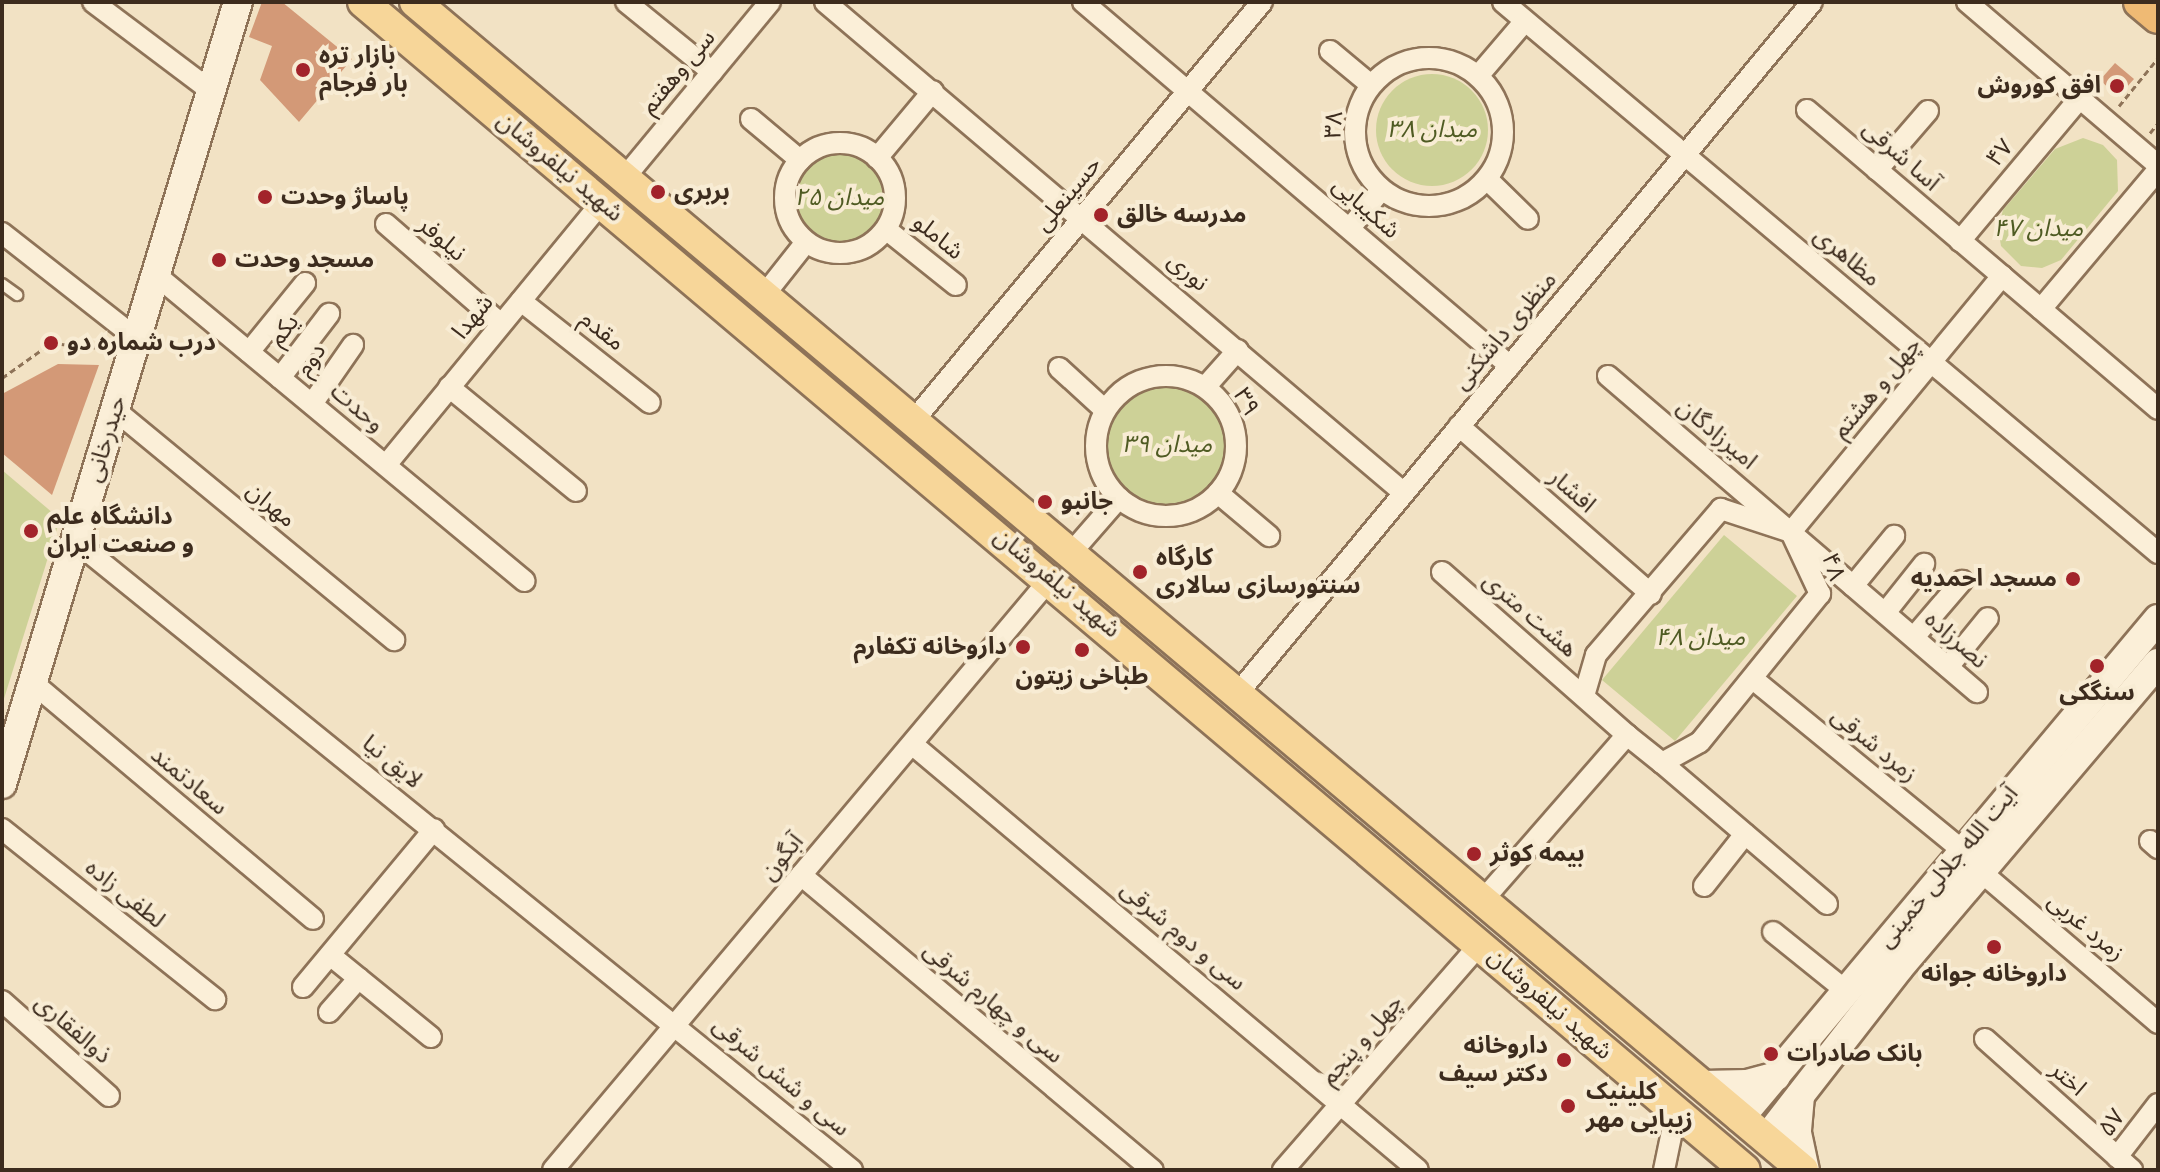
<!DOCTYPE html>
<meta charset="utf-8">
<style>
body{margin:0}
#map{position:relative;width:2160px;height:1172px;overflow:hidden;background:#f2e2c4;font-family:"Roboto Serif","Noto Sans Arabic",serif}
div>[style]{position:absolute}
[style*='--x']{left:calc(var(--x)*1px);top:calc(var(--y)*1px);width:calc(var(--w)*1px);rotate:calc(var(--a)*1deg)}
.green>*{inset:0;background:#cdd197}
.round{border-radius:50%}
.building>*{inset:0;background:#d39977}
.path>*{height:3px;margin-top:-1.5px;transform-origin:0;background:repeating-linear-gradient(90deg,#8e7358 0 6px,transparent 0 10px)}
.roads{filter:drop-shadow(2px 0 #8e7358) drop-shadow(-2px 0 #8e7358) drop-shadow(0 2px #8e7358) drop-shadow(0 -2px #8e7358)}
.service>*{height:10px;margin:-5px;padding:0 5px;transform-origin:5px;border-radius:5px;background:#fbefd8}
.minor>*{height:20px;margin:-10px;padding:0 10px;transform-origin:10px;border-radius:10px;background:#fbefd8}
.minor>.ring{margin:-10px;padding:0;box-sizing:content-box;background:none;border:20px solid #fbefd8;border-radius:50%}
.secondary>*{height:28px;margin:-14px;padding:0 14px;transform-origin:14px;border-radius:14px;background:#fbefd8}
.primary>*{height:30px;margin:-15px;padding:0 15px;transform-origin:15px;border-radius:15px;background:#f7d699}
.trunk>*{height:32px;margin:-16px;padding:0 16px;transform-origin:16px;border-radius:16px;background:#efba74}
.dots>*{width:22px;height:22px;translate:-50% -50%;box-sizing:border-box;border:4px solid #f8ecd4;border-radius:50%}
span{translate:-50% -50%;white-space:nowrap;text-align:center;line-height:1.15;-webkit-text-stroke:8px #f8ecd4;paint-order:stroke}
.poi-label{font-size:24px;color:#3d2c1e;font-weight:700}
.left{translate:0 -50%;text-align:left}
.right{translate:-100% -50%;text-align:right}
.street-label{font-size:24px;color:#3d2c1e}
.park-label{font-size:24px;color:#4f5b23;font-style:italic}
.frame{position:absolute;inset:0;border:4px solid #3d2c1e;pointer-events:none}
</style>
<div id="map">
<div class="green">
<i class="round" style="left:1376px;top:74px;width:112px;height:112px"></i>
<i style="clip-path:polygon(2083px 138px,2103px 145px,2117px 160px,2118px 191px,2061px 260px,2042px 268px,2021px 266px,2001px 246px,1998px 228px,2003px 210px,2055px 149px)"></i>
<i class="round" style="left:795px;top:154px;width:88px;height:88px"></i>
<i style="clip-path:polygon(1179px 377px,1220px 403px,1236px 434px,1218px 493px,1181px 515px,1119px 498px,1097px 433px,1137px 382px)"></i>
<i style="clip-path:polygon(2px 470px,60px 519px,2px 705px)"></i>
<i style="clip-path:polygon(1724px 535px,1797px 596px,1675px 741px,1602px 680px)"></i>
</div>
<div class="building">
<i style="clip-path:polygon(262px 2px,282px 2px,352px 59px,299px 122px,260px 80px,272px 46px,249px 37px)"></i>
<i style="clip-path:polygon(2115px 63px,2134px 79px,2118px 97px,2100px 80px)"></i>
<i style="clip-path:polygon(58px 364px,99px 365px,52px 495px,2px 453px,2px 394px)"></i>
</div>
<div class="path">
<i style="--x:2119;--y:106;--w:62;--a:-50.9"></i>
<i style="--x:2150;--y:133;--w:13;--a:-51"></i>
<i style="--x:2;--y:378;--w:60;--a:-35.5"></i>
<i style="--x:51;--y:343;--w:60;--a:5.7"></i>
</div>
<div class="roads">
<div class="service">
<i style="--x:2;--y:284;--w:19;--a:36"></i>
</div>
<div class="minor">
<i style="--x:93;--y:2;--w:148;--a:37"></i>
<i style="--x:626;--y:2;--w:111;--a:39.1"></i>
<i style="--x:825;--y:2;--w:759;--a:40.3"></i>
<i style="--x:1083;--y:2;--w:561;--a:40.45"></i>
<i style="--x:1503;--y:2;--w:856;--a:40.07"></i>
<i style="--x:1967;--y:2;--w:251;--a:40.5"></i>
<i style="--x:1330;--y:51;--w:53;--a:39.7"></i>
<i class="ring" style="left:1355px;top:58px;width:128px;height:128px"></i>
<i style="--x:1478;--y:76;--w:72;--a:-49.5"></i>
<i style="--x:1807;--y:110;--w:461;--a:40.4"></i>
<i style="--x:751;--y:119;--w:64;--a:39.9"></i>
<i class="ring" style="left:785px;top:143px;width:90px;height:90px"></i>
<i style="--x:877;--y:158;--w:87;--a:-50.1"></i>
<i style="--x:1877;--y:170;--w:78;--a:-49.2"></i>
<i style="--x:626;--y:176;--w:226;--a:-50.4"></i>
<i style="--x:1487;--y:179;--w:57;--a:44.3"></i>
<i style="--x:386;--y:224;--w:152;--a:41"></i>
<i style="--x:1350;--y:228;--w:50;--a:-50.6"></i>
<i style="--x:887;--y:230;--w:88;--a:38.6"></i>
<i style="--x:2;--y:233;--w:170;--a:38.1"></i>
<i style="--x:1960;--y:241;--w:185;--a:-50"></i>
<i style="--x:156;--y:275;--w:479;--a:39.7"></i>
<i style="--x:765;--y:294;--w:66;--a:-51.7"></i>
<i style="--x:521;--y:301;--w:164;--a:38.3"></i>
<i style="--x:2041;--y:309;--w:182;--a:-49.9"></i>
<i style="--x:249;--y:352;--w:89;--a:-50.9"></i>
<i style="--x:1059;--y:368;--w:62;--a:42.4"></i>
<i style="--x:1608;--y:376;--w:486;--a:40.6"></i>
<i class="ring" style="left:1096px;top:376px;width:120px;height:120px"></i>
<i style="--x:280;--y:378;--w:81;--a:-52.6"></i>
<i style="--x:1206;--y:386;--w:48;--a:-48.4"></i>
<i style="--x:449;--y:387;--w:164;--a:39.3"></i>
<i style="--x:312;--y:404;--w:72;--a:-55.2"></i>
<i style="--x:115;--y:410;--w:362;--a:39.5"></i>
<i style="--x:914;--y:420;--w:544;--a:-50.22"></i>
<i style="--x:1459;--y:426;--w:255;--a:41.2"></i>
<i style="--x:386;--y:465;--w:340;--a:-50.6"></i>
<i style="--x:1218;--y:493;--w:67;--a:40.1"></i>
<i style="--x:1791;--y:532;--w:332;--a:-50.5"></i>
<i style="--x:75;--y:541;--w:1000;--a:38.99"></i>
<i style="--x:1071;--y:553;--w:73;--a:-48.9"></i>
<i style="--x:1442;--y:572;--w:247;--a:41.4"></i>
<i style="--x:1627;--y:735;--w:45;--a:38.7"></i>
<i style="--x:1662;--y:763;--w:43;--a:-28.9"></i>
<i style="--x:1700;--y:742;--w:191;--a:-51"></i>
<i style="--x:1820;--y:594;--w:68;--a:-115.1"></i>
<i style="--x:1791;--y:532;--w:74;--a:-161.8"></i>
<i style="--x:1721;--y:509;--w:192;--a:130.6"></i>
<i style="--x:1596;--y:655;--w:43;--a:106.3"></i>
<i style="--x:1853;--y:586;--w:65;--a:-50.6"></i>
<i style="--x:1885;--y:613;--w:63;--a:-51.5"></i>
<i style="--x:1914;--y:637;--w:74;--a:-49.4"></i>
<i style="--x:1948;--y:667;--w:63;--a:-50.8"></i>
<i style="--x:1753;--y:679;--w:270;--a:39.3"></i>
<i style="--x:33;--y:683;--w:366;--a:40.1"></i>
<i style="--x:1238;--y:693;--w:898;--a:-50.28"></i>
<i style="--x:912;--y:744;--w:661;--a:40.09"></i>
<i style="--x:1662;--y:763;--w:217;--a:40.5"></i>
<i style="--x:2;--y:829;--w:273;--a:38.6"></i>
<i style="--x:2150;--y:841;--w:11;--a:41"></i>
<i style="--x:1980;--y:871;--w:234;--a:40.5"></i>
<i style="--x:801;--y:875;--w:459;--a:40"></i>
<i style="--x:1704;--y:886;--w:66;--a:-51.7"></i>
<i style="--x:1483;--y:900;--w:219;--a:-48.9"></i>
<i style="--x:1773;--y:932;--w:92;--a:38.9"></i>
<i style="--x:330;--y:955;--w:130;--a:39.1"></i>
<i style="--x:303;--y:987;--w:205;--a:-50.3"></i>
<i style="--x:2;--y:1001;--w:143;--a:41.6"></i>
<i style="--x:329;--y:1012;--w:45;--a:-48.6"></i>
<i style="--x:1985;--y:1039;--w:197;--a:41.7"></i>
<i style="--x:2117;--y:1157;--w:67;--a:-52.3"></i>
<i style="--x:553;--y:1170;--w:774;--a:-49.93"></i>
<i style="--x:1283;--y:1170;--w:300;--a:-48.9"></i>
<i style="--x:1664;--y:1170;--w:59;--a:-78.3"></i>
</div>
<div class="secondary">
<i style="--x:2;--y:784;--w:817;--a:-73.21"></i>
<i style="--x:1703;--y:1085;--w:44;--a:-1.3"></i>
<i style="--x:1747;--y:1084;--w:30;--a:-15"></i>
<i style="--x:1800;--y:1096;--w:37;--a:95"></i>
<i style="--x:1797;--y:1133;--w:38;--a:78"></i>
<i style="--x:1740;--y:1118;--w:651;--a:-50.05"></i>
<i style="--x:1766;--y:1139;--w:217;--a:-52.1"></i>
<i style="--x:1899;--y:968;--w:400;--a:-49.7"></i>
</div>
<div class="primary">
<i style="--x:363;--y:2;--w:1809;--a:40.2"></i>
<i style="--x:415;--y:2;--w:1814;--a:40.08"></i>
</div>
<div class="trunk">
<i style="--x:2140;--y:2;--w:23;--a:40"></i>
</div>
</div>
<div class="dots">
<i style="left:303px;top:70px;background:#a2232a"></i>
<i style="left:2117px;top:86px;background:#a2232a"></i>
<i style="left:658px;top:192px;background:#a2232a"></i>
<i style="left:265px;top:197px;background:#a2232a"></i>
<i style="left:1101px;top:215px;background:#a2232a"></i>
<i style="left:219px;top:260px;background:#a2232a"></i>
<i style="left:51px;top:343px;background:#a2232a"></i>
<i style="left:1045px;top:502px;background:#a2232a"></i>
<i style="left:31px;top:531px;background:#a2232a"></i>
<i style="left:1140px;top:572px;background:#a2232a"></i>
<i style="left:2073px;top:579px;background:#a2232a"></i>
<i style="left:1023px;top:647px;background:#a2232a"></i>
<i style="left:1082px;top:650px;background:#a2232a"></i>
<i style="left:2097px;top:666px;background:#a2232a"></i>
<i style="left:1474px;top:854px;background:#a2232a"></i>
<i style="left:1994px;top:947px;background:#a2232a"></i>
<i style="left:1771px;top:1054px;background:#a2232a"></i>
<i style="left:1564px;top:1060px;background:#a2232a"></i>
<i style="left:1568px;top:1106px;background:#a2232a"></i>
</div>
<div class="poi-label">
<span class="left" style="left:319px;top:70px">بازار تره<br>بار فرجام</span>
<span class="right" style="left:2101px;top:86px">افق کوروش</span>
<span class="left" style="left:674px;top:192px">بربری</span>
<span class="left" style="left:281px;top:197px">پاساژ وحدت</span>
<span class="left" style="left:1117px;top:215px">مدرسه خالق</span>
<span class="left" style="left:235px;top:260px">مسجد وحدت</span>
<span class="left" style="left:67px;top:343px">درب شماره دو</span>
<span class="left" style="left:1061px;top:502px">جانبو</span>
<span class="left" style="left:47px;top:531px">دانشگاه علم<br>و صنعت ایران</span>
<span class="left" style="left:1156px;top:572px">کارگاه<br>سنتورسازی سالاری</span>
<span class="right" style="left:2057px;top:579px">مسجد احمدیه</span>
<span class="right" style="left:1007px;top:647px">داروخانه تکفارم</span>
<span style="left:1082px;top:677px">طباخی زیتون</span>
<span style="left:2097px;top:693px">سنگکی</span>
<span class="left" style="left:1490px;top:854px">بیمه کوثر</span>
<span style="left:1994px;top:974px">داروخانه جوانه</span>
<span class="right" style="left:1548px;top:1060px">داروخانه<br>دکتر سیف</span>
<span class="left" style="left:1787px;top:1054px">بانک صادرات</span>
<span class="left" style="left:1586px;top:1106px">کلینیک<br>زیبایی مهر</span>
</div>
<div class="street-label">
<span style="left:678px;top:72px;rotate:-50deg">سی وهفتم</span>
<span style="left:1334px;top:125px;rotate:-86deg">۳۸</span>
<span style="left:2000px;top:153px;rotate:-50deg">۴۷</span>
<span style="left:1901px;top:156px;rotate:41deg">آسا شرقی</span>
<span style="left:560px;top:167px;rotate:40deg">شهید نیلفروشان</span>
<span style="left:1068px;top:194px;rotate:-50deg">حسینعلی</span>
<span style="left:1366px;top:208px;rotate:41deg">شکیبایی</span>
<span style="left:938px;top:237px;rotate:39deg">شاملو</span>
<span style="left:442px;top:239px;rotate:41deg">نیلوفر</span>
<span style="left:1847px;top:257px;rotate:40deg">مظاهری</span>
<span style="left:1188px;top:272px;rotate:41deg">نوری</span>
<span style="left:473px;top:317px;rotate:-51deg">شهدا</span>
<span style="left:284px;top:330px;rotate:-52deg">یکم</span>
<span style="left:602px;top:331px;rotate:38deg">مقدم</span>
<span style="left:1505px;top:331px;rotate:-50deg">منظری داشکنی</span>
<span style="left:311px;top:360px;rotate:-56deg">دوم</span>
<span style="left:1877px;top:388px;rotate:-50deg">چهل و هشتم</span>
<span style="left:1246px;top:402px;rotate:61deg">۳۹</span>
<span style="left:357px;top:408px;rotate:40deg">وحدت</span>
<span style="left:1717px;top:434px;rotate:40deg">امیرزادگان</span>
<span style="left:106px;top:439px;rotate:-73deg">حیدرخانی</span>
<span style="left:1572px;top:491px;rotate:41deg">افشار</span>
<span style="left:271px;top:505px;rotate:40deg">مهران</span>
<span style="left:1833px;top:567px;rotate:71deg">۴۸</span>
<span style="left:1057px;top:583px;rotate:40deg">شهید نیلفروشان</span>
<span style="left:1530px;top:615px;rotate:41deg">هشت متری</span>
<span style="left:1956px;top:640px;rotate:41deg">نصرزاده</span>
<span style="left:1874px;top:745px;rotate:39deg">زمرد شرقی</span>
<span style="left:392px;top:762px;rotate:39deg">لایق نیا</span>
<span style="left:189px;top:781px;rotate:40deg">سعادتمند</span>
<span style="left:782px;top:857px;rotate:-50deg">آبگون</span>
<span style="left:1948px;top:867px;rotate:-50deg">آيت الله جلالى خمينى</span>
<span style="left:125px;top:894px;rotate:39deg">لطفی زاده</span>
<span style="left:2086px;top:927px;rotate:40deg">زمرد غربی</span>
<span style="left:1183px;top:936px;rotate:40deg">سی و دوم شرقی</span>
<span style="left:993px;top:1003px;rotate:40deg">سی و چهارم شرقی</span>
<span style="left:1550px;top:1004px;rotate:41deg">شهید نیلفروشان</span>
<span style="left:73px;top:1029px;rotate:41deg">ذوالفقاری</span>
<span style="left:1362px;top:1040px;rotate:-49deg">چهل و پنجم</span>
<span style="left:781px;top:1077px;rotate:40deg">سی و شش شرقی</span>
<span style="left:2068px;top:1079px;rotate:42deg">اختر</span>
<span style="left:2112px;top:1123px;rotate:-54deg">۵۷</span>
</div>
<div class="park-label">
<span style="left:1432px;top:130px">میدان ۳۸</span>
<span style="left:839px;top:198px">میدان ۲۵</span>
<span style="left:2038px;top:229px">میدان ۴۷</span>
<span style="left:1167px;top:445px">میدان ۳۹</span>
<span style="left:1700px;top:638px">میدان ۴۸</span>
</div>
<div class="frame"></div>
</div>
